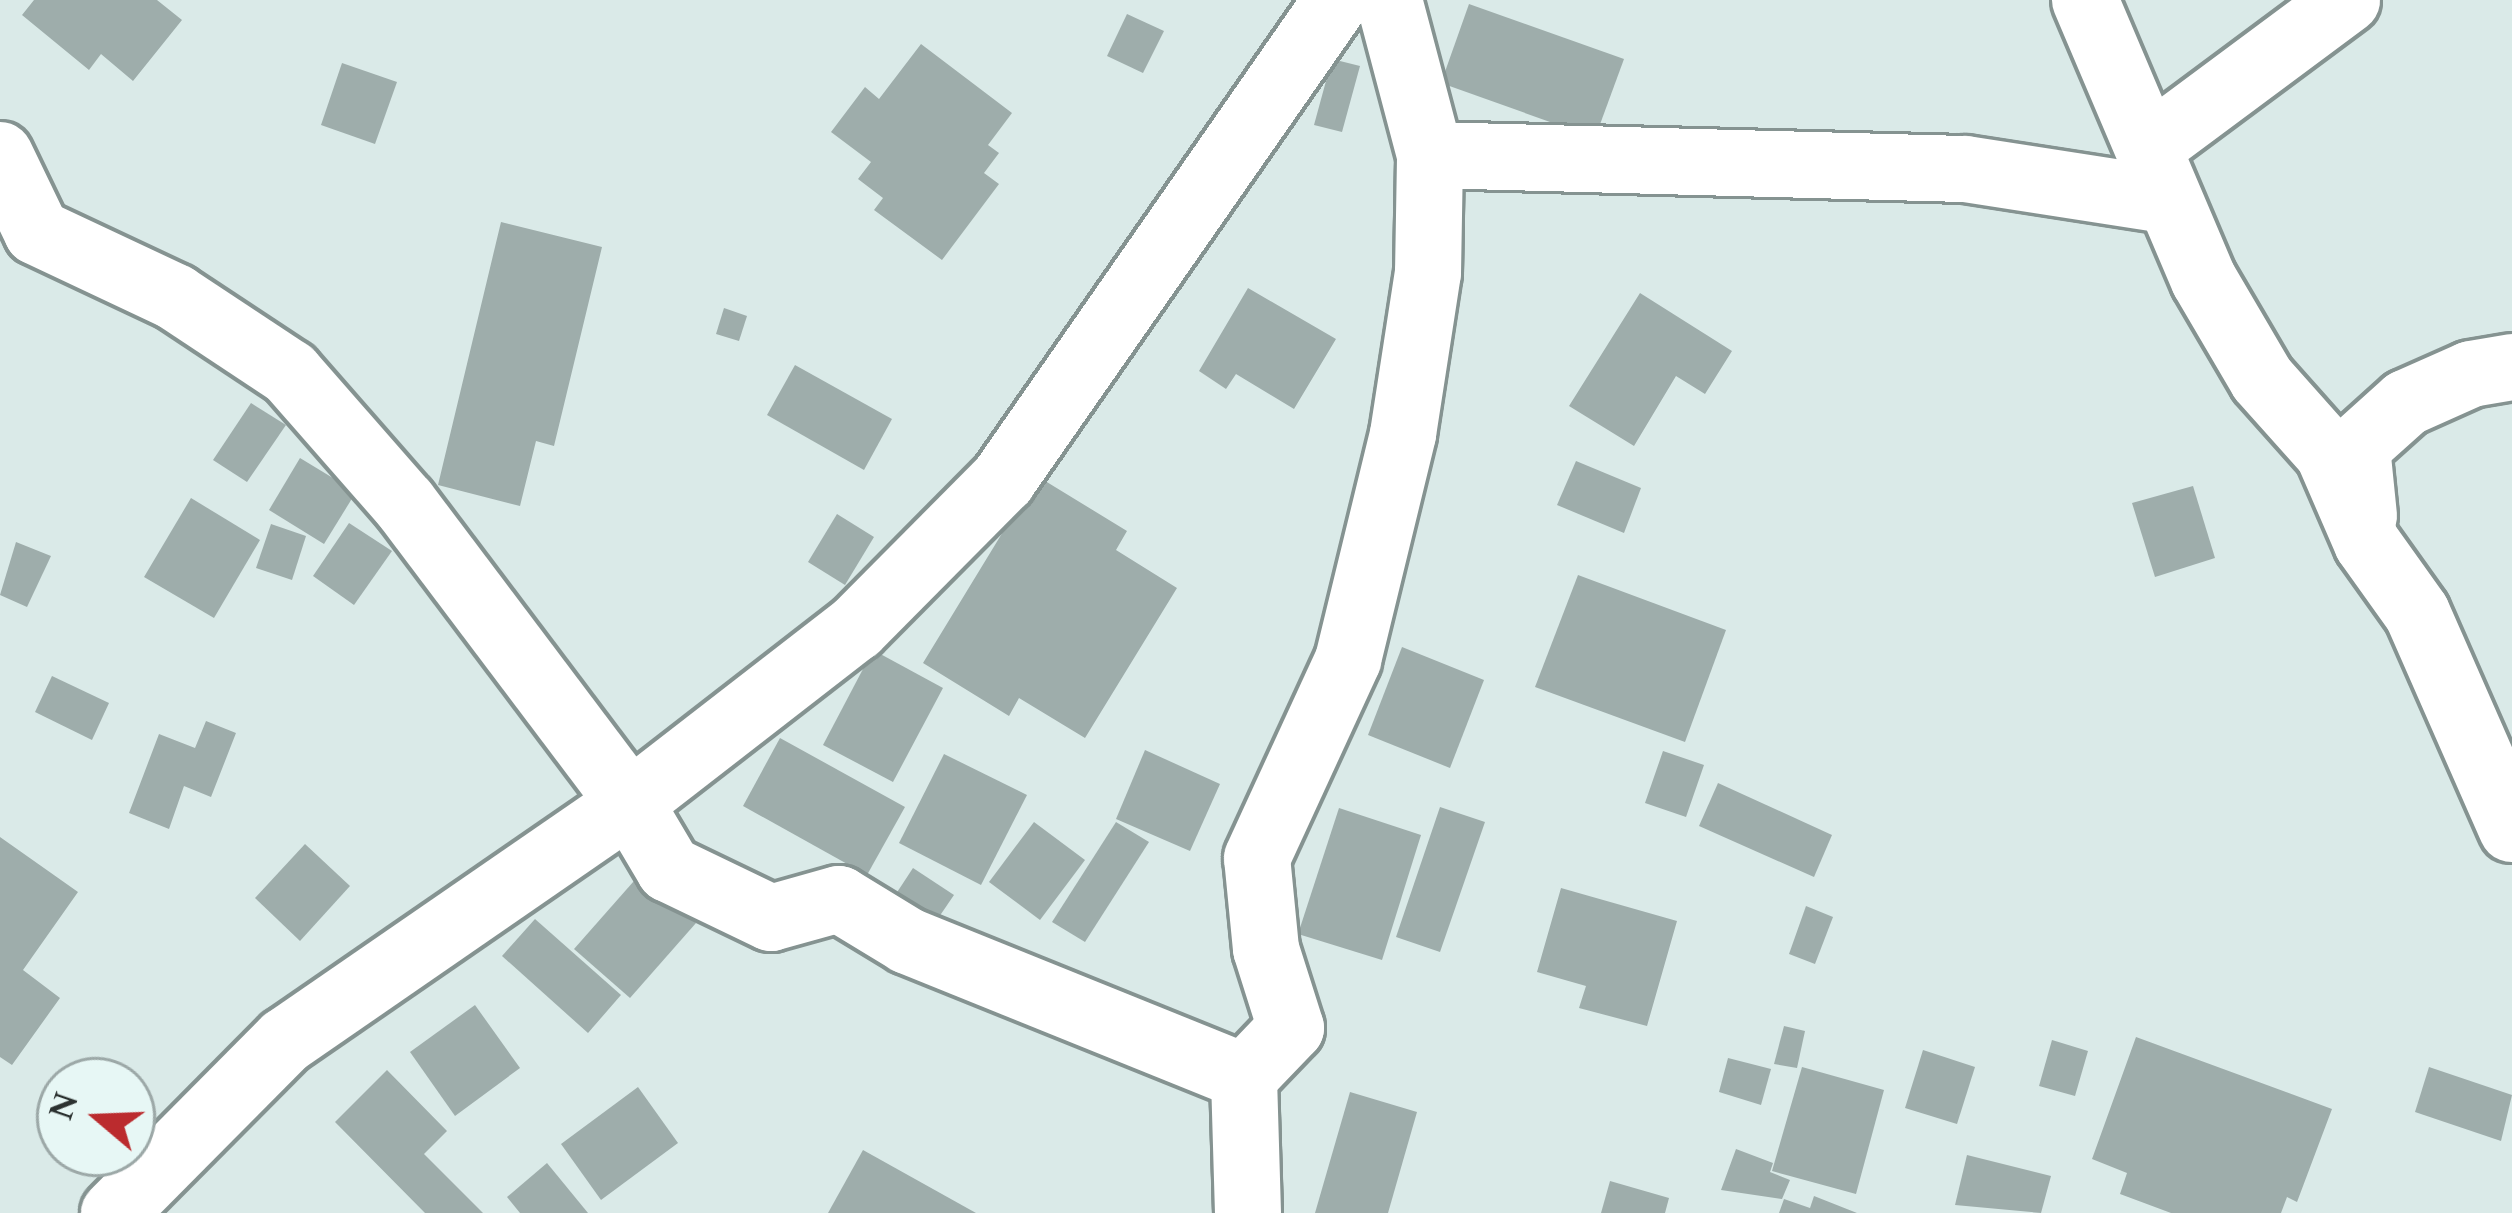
<!DOCTYPE html>
<style>
body{margin:0}
#map{position:relative;width:2512px;height:1213px;overflow:hidden;background:#daeae8;font-family:Spectral,serif}
div>[style]{position:absolute}
[style*='--x']{left:calc(var(--x)*1px);top:calc(var(--y)*1px);width:calc(var(--w)*1px);rotate:calc(var(--a)*1deg)}
.building>*{inset:0;background:#9eadab}
.roads{filter:drop-shadow(3px 0 #859391) drop-shadow(-3px 0 #859391) drop-shadow(0 3px #859391) drop-shadow(0 -3px #859391)}
.minor>*{height:66px;margin:-33px;padding:0 33px;transform-origin:33px;border-radius:33px;background:#fff}
span{translate:-50% -50%;white-space:nowrap;text-align:center;line-height:1.15;-webkit-text-stroke:12px #e7f7f5;paint-order:stroke}
.north{position:absolute;left:36px;top:1057px;width:120px;height:120px;box-sizing:border-box;background:#e7f7f5;border:3px solid #9ca8a7;border-radius:50%;rotate:289deg;font-size:33px;font-weight:700;line-height:48px;text-align:center;color:#2c3231}
.north::after{content:'';display:block;margin:auto;width:42px;height:54px;background:#bb2b2e;clip-path:polygon(50% 0,100% 100%,50% 72%,0 100%)}
</style>
<div id="map">
<div class="building">
<i style="clip-path:polygon(34px 0,157px 0,182px 20px,133px 81px,101px 54px,89px 70px,22px 15px)"></i>
<i style="clip-path:polygon(1469px 4px,1624px 59px,1595px 138px,1441px 83px)"></i>
<i style="clip-path:polygon(1127px 14px,1164px 31px,1143px 73px,1107px 56px)"></i>
<i style="clip-path:polygon(921px 44px,1012px 113px,988px 145px,999px 153px,984px 173px,999px 184px,942px 260px,874px 210px,883px 198px,858px 179px,871px 162px,831px 132px,865px 87px,879px 99px)"></i>
<i style="clip-path:polygon(1332px 59px,1360px 66px,1342px 132px,1314px 125px)"></i>
<i style="clip-path:polygon(342px 63px,397px 82px,375px 144px,321px 125px)"></i>
<i style="clip-path:polygon(501px 222px,602px 247px,554px 446px,536px 441px,520px 506px,438px 485px)"></i>
<i style="clip-path:polygon(1248px 288px,1336px 339px,1294px 409px,1236px 374px,1226px 389px,1199px 371px)"></i>
<i style="clip-path:polygon(1640px 293px,1732px 351px,1705px 394px,1676px 376px,1634px 446px,1569px 406px)"></i>
<i style="clip-path:polygon(724px 308px,747px 316px,739px 341px,716px 334px)"></i>
<i style="clip-path:polygon(795px 365px,892px 419px,864px 470px,767px 415px)"></i>
<i style="clip-path:polygon(251px 403px,286px 425px,247px 482px,213px 460px)"></i>
<i style="clip-path:polygon(300px 458px,356px 492px,324px 544px,269px 510px)"></i>
<i style="clip-path:polygon(1576px 461px,1641px 488px,1624px 533px,1557px 505px)"></i>
<i style="clip-path:polygon(1037px 476px,1127px 531px,1116px 550px,1177px 588px,1085px 738px,1019px 698px,1009px 716px,923px 663px)"></i>
<i style="clip-path:polygon(2193px 486px,2215px 558px,2155px 577px,2132px 503px)"></i>
<i style="clip-path:polygon(191px 498px,260px 540px,214px 618px,144px 577px)"></i>
<i style="clip-path:polygon(837px 514px,874px 537px,845px 585px,808px 562px)"></i>
<i style="clip-path:polygon(349px 523px,392px 551px,354px 605px,313px 576px)"></i>
<i style="clip-path:polygon(271px 524px,306px 536px,292px 580px,256px 568px)"></i>
<i style="clip-path:polygon(16px 542px,51px 556px,27px 607px,0 595px)"></i>
<i style="clip-path:polygon(1578px 575px,1726px 630px,1685px 742px,1535px 687px)"></i>
<i style="clip-path:polygon(1402px 647px,1484px 680px,1450px 768px,1368px 735px)"></i>
<i style="clip-path:polygon(873px 650px,943px 688px,893px 782px,823px 745px)"></i>
<i style="clip-path:polygon(52px 676px,109px 703px,92px 740px,35px 712px)"></i>
<i style="clip-path:polygon(206px 721px,236px 733px,211px 797px,184px 786px,169px 829px,129px 813px,159px 734px,195px 748px)"></i>
<i style="clip-path:polygon(780px 738px,905px 807px,867px 875px,743px 806px)"></i>
<i style="clip-path:polygon(1145px 750px,1220px 784px,1190px 851px,1116px 819px)"></i>
<i style="clip-path:polygon(1663px 751px,1704px 765px,1686px 817px,1645px 803px)"></i>
<i style="clip-path:polygon(944px 754px,1027px 795px,981px 885px,899px 843px)"></i>
<i style="clip-path:polygon(1718px 783px,1832px 835px,1814px 877px,1699px 826px)"></i>
<i style="clip-path:polygon(1440px 807px,1485px 822px,1440px 952px,1396px 937px)"></i>
<i style="clip-path:polygon(1339px 808px,1421px 835px,1382px 960px,1298px 934px)"></i>
<i style="clip-path:polygon(1034px 822px,1085px 860px,1040px 920px,989px 882px)"></i>
<i style="clip-path:polygon(1116px 822px,1149px 842px,1085px 942px,1052px 922px)"></i>
<i style="clip-path:polygon(0 837px,78px 892px,23px 970px,60px 998px,12px 1065px,0 1057px)"></i>
<i style="clip-path:polygon(305px 844px,350px 886px,300px 941px,255px 898px)"></i>
<i style="clip-path:polygon(913px 868px,954px 895px,928px 933px,888px 906px)"></i>
<i style="clip-path:polygon(641px 873px,696px 923px,630px 998px,574px 949px)"></i>
<i style="clip-path:polygon(1561px 888px,1677px 921px,1647px 1026px,1579px 1008px,1586px 986px,1537px 972px)"></i>
<i style="clip-path:polygon(1806px 906px,1833px 917px,1815px 964px,1789px 954px)"></i>
<i style="clip-path:polygon(535px 919px,621px 995px,588px 1033px,502px 956px)"></i>
<i style="clip-path:polygon(475px 1005px,520px 1068px,455px 1116px,410px 1052px)"></i>
<i style="clip-path:polygon(1784px 1026px,1805px 1031px,1797px 1068px,1774px 1064px)"></i>
<i style="clip-path:polygon(2136px 1037px,2332px 1109px,2297px 1202px,2287px 1197px,2281px 1213px,2171px 1213px,2120px 1194px,2127px 1173px,2092px 1159px)"></i>
<i style="clip-path:polygon(2052px 1040px,2088px 1051px,2075px 1096px,2039px 1086px)"></i>
<i style="clip-path:polygon(1923px 1050px,1975px 1067px,1957px 1124px,1905px 1108px)"></i>
<i style="clip-path:polygon(1728px 1058px,1771px 1069px,1761px 1105px,1719px 1092px)"></i>
<i style="clip-path:polygon(1802px 1067px,1884px 1090px,1856px 1194px,1772px 1171px)"></i>
<i style="clip-path:polygon(2429px 1067px,2512px 1095px,2501px 1141px,2415px 1112px)"></i>
<i style="clip-path:polygon(387px 1070px,447px 1131px,424px 1154px,483px 1213px,425px 1213px,335px 1122px)"></i>
<i style="clip-path:polygon(638px 1087px,678px 1143px,601px 1200px,561px 1144px)"></i>
<i style="clip-path:polygon(1350px 1092px,1417px 1112px,1388px 1213px,1315px 1213px)"></i>
<i style="clip-path:polygon(1736px 1149px,1773px 1163px,1770px 1172px,1790px 1180px,1782px 1199px,1721px 1190px)"></i>
<i style="clip-path:polygon(863px 1150px,976px 1213px,828px 1213px)"></i>
<i style="clip-path:polygon(1967px 1155px,2051px 1176px,2041px 1213px,1955px 1205px)"></i>
<i style="clip-path:polygon(547px 1163px,588px 1213px,520px 1213px,507px 1197px)"></i>
<i style="clip-path:polygon(1610px 1181px,1669px 1198px,1665px 1213px,1601px 1213px)"></i>
<i style="clip-path:polygon(1814px 1196px,1857px 1213px,1779px 1213px,1784px 1199px,1810px 1208px)"></i>
</div>
<div class="roads">
<div class="minor">
<i style="--x:2085;--y:0;--w:304;--a:67"></i>
<i style="--x:2204;--y:280;--w:115;--a:59.6"></i>
<i style="--x:2262;--y:379;--w:99;--a:48.3"></i>
<i style="--x:2328;--y:453;--w:98;--a:66.6"></i>
<i style="--x:2367;--y:543;--w:86;--a:54.5"></i>
<i style="--x:2417;--y:613;--w:236;--a:66.3"></i>
<i style="--x:2152;--y:145;--w:243;--a:-36.6"></i>
<i style="--x:0;--y:155;--w:85;--a:64.3"></i>
<i style="--x:37;--y:232;--w:153;--a:25.2"></i>
<i style="--x:175;--y:297;--w:138;--a:33.5"></i>
<i style="--x:290;--y:373;--w:173;--a:48.8"></i>
<i style="--x:404;--y:503;--w:376;--a:53"></i>
<i style="--x:630;--y:803;--w:77;--a:59.4"></i>
<i style="--x:669;--y:869;--w:113;--a:25.7"></i>
<i style="--x:771;--y:918;--w:71;--a:-15.6"></i>
<i style="--x:839;--y:899;--w:81;--a:31.3"></i>
<i style="--x:908;--y:941;--w:362;--a:22"></i>
<i style="--x:1430;--y:155;--w:535;--a:1.5"></i>
<i style="--x:1965;--y:169;--w:203;--a:8.8"></i>
<i style="--x:2364;--y:516;--w:69;--a:-95.8"></i>
<i style="--x:2357;--y:447;--w:66;--a:-41.9"></i>
<i style="--x:2406;--y:403;--w:71;--a:-24"></i>
<i style="--x:2471;--y:374;--w:42;--a:-9.7"></i>
<i style="--x:114;--y:1213;--w:243;--a:-45.2"></i>
<i style="--x:285;--y:1041;--w:419;--a:-34.6"></i>
<i style="--x:630;--y:803;--w:286;--a:-37.8"></i>
<i style="--x:856;--y:628;--w:209;--a:-45.2"></i>
<i style="--x:1003;--y:480;--w:585;--a:-55.17"></i>
<i style="--x:1248;--y:1213;--w:136;--a:-91.7"></i>
<i style="--x:1244;--y:1077;--w:68;--a:-46.2"></i>
<i style="--x:1291;--y:1028;--w:83;--a:-107.6"></i>
<i style="--x:1266;--y:949;--w:91;--a:-95.6"></i>
<i style="--x:1257;--y:858;--w:218;--a:-65.3"></i>
<i style="--x:1348;--y:660;--w:233;--a:-76.3"></i>
<i style="--x:1403;--y:434;--w:163;--a:-81.2"></i>
<i style="--x:1428;--y:273;--w:118;--a:-89"></i>
<i style="--x:1430;--y:155;--w:160;--a:-104.8"></i>
</div>
</div>
<div class="north">N</div>
</div>
